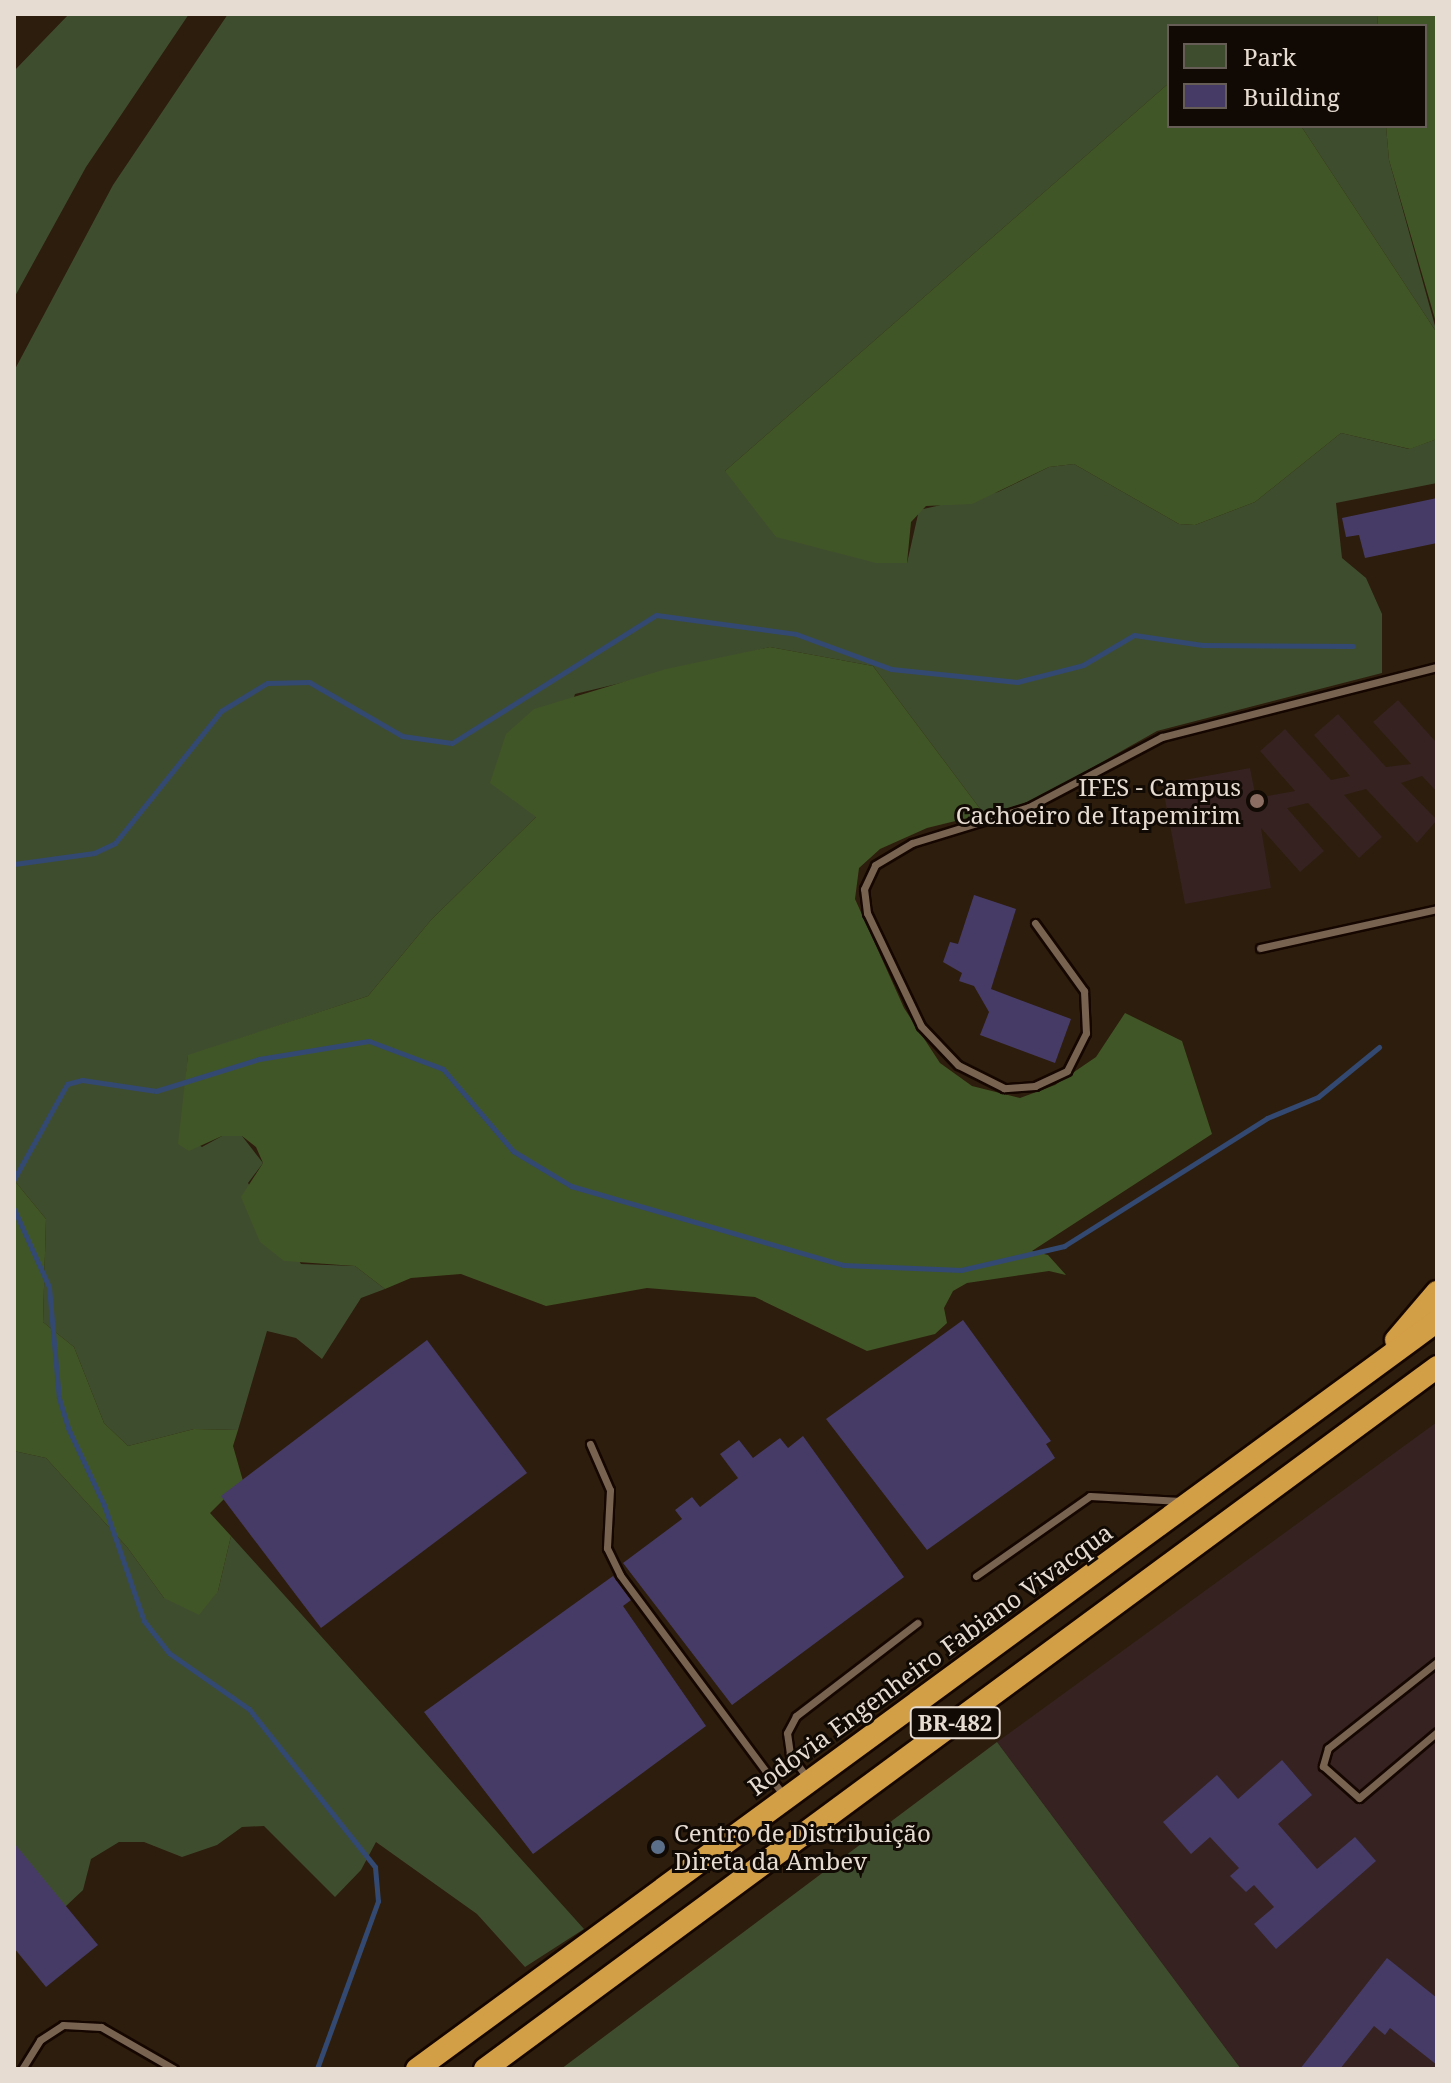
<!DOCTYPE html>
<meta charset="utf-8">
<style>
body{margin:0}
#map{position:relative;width:1451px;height:2083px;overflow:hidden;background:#2d1d0c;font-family:"Noto Serif",serif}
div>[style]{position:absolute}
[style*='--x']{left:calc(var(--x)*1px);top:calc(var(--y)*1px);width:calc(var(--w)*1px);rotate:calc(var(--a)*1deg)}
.education>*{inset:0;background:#352221}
.green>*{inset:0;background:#3f4d2f}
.forest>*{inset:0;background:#415627}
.stream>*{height:5px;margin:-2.5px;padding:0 2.5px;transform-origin:2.5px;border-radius:2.5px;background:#334972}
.building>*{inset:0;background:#463b67}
.roads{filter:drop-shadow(2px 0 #150600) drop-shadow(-2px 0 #150600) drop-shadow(0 2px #150600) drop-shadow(0 -2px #150600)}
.service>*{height:7px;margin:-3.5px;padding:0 3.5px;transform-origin:3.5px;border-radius:3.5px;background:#786351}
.trunk>*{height:22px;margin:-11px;padding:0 11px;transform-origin:11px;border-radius:11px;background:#d29e46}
.dots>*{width:22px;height:22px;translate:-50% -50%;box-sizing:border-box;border:4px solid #100904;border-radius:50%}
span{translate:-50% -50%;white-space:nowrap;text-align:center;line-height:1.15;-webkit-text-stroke:6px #100904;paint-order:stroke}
.shield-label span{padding:2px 6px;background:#100904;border:2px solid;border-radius:6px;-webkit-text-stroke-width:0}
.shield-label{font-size:22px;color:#e7dcd1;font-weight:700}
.poi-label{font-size:24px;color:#e7dcd1}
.right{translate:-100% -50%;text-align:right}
.left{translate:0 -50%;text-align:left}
.street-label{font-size:24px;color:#e7dcd1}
.frame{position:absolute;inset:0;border:16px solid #e7dcd1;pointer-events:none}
.legend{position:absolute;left:1167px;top:24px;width:260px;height:104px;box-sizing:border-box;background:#100904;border:2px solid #665d56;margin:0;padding:10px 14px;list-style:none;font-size:24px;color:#e7dcd1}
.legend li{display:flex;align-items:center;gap:16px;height:40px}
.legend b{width:40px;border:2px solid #665d56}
</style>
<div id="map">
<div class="education">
<i style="clip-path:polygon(1398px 700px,1437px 743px,1437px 792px,1422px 776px,1401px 783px,1437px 820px,1417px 843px,1366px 789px,1344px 795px,1382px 837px,1359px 858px,1308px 803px,1287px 808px,1324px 851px,1300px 872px,1261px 828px,1271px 888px,1185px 904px,1162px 784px,1250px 768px,1256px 798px,1295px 791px,1260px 751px,1285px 729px,1331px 780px,1350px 776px,1314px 735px,1338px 714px,1386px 767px,1411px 764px,1373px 722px)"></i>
<i style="clip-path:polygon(1437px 1422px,1437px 2069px,1241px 2069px,997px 1742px)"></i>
</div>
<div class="green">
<i style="clip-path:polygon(69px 14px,189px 14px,86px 167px,14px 298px,14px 71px)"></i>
<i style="clip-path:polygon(228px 14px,1377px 14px,1378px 26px,1169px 26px,1169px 83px,725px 471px,907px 563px,919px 510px,998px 492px,1049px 467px,1074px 464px,1179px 524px,1195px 525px,1255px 502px,1341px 433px,1409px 449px,1437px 439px,1437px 483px,1336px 503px,1342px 558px,1366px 578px,1382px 614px,1382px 673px,1157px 731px,1003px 818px,984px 814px,873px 666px,770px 647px,575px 694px,537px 816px,431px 920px,368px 996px,188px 1056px,181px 1134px,202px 1147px,222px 1136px,242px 1136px,263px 1163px,248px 1183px,301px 1264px,355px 1266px,385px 1289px,361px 1298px,322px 1359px,296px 1338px,267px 1331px,238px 1430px,194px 1429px,128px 1446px,104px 1423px,74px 1347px,43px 1322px,46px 1219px,14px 1180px,14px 371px,113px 185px)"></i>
<i style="clip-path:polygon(1301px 126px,1386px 126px,1389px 160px,1437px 333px)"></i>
<i style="clip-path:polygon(14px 1451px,46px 1458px,127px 1547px,164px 1598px,218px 1591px,231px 1536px,584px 1929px,525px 1967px,477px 1914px,376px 1842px,361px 1870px,335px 1897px,264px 1826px,242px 1827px,217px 1845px,182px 1857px,144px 1842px,119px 1842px,91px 1859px,83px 1890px,65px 1907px,14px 1922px)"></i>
<i style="clip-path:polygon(997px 1742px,1241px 2069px,561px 2069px)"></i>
</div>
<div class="forest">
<i style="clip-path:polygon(1377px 14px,1437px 14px,1437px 326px,1389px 160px,1386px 126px,1425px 126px,1425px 26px,1378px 26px)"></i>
<i style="clip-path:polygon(1169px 83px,1169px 126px,1301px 126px,1437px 333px,1437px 439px,1410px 449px,1341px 433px,1255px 502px,1195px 525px,1179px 524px,1074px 464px,1049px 467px,972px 504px,926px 506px,911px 522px,907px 563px,876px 563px,776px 537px,725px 471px)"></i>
<i style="clip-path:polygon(770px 647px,873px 666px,984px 814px,927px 828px,880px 849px,859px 868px,855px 899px,904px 1008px,940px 1063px,972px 1086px,1020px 1098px,1055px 1085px,1096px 1057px,1125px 1013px,1182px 1041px,1212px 1134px,1032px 1251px,1048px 1255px,1066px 1275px,1049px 1271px,967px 1283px,953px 1291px,944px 1308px,947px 1323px,935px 1334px,867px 1351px,755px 1297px,647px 1288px,546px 1306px,461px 1274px,411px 1278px,385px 1289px,355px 1266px,284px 1261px,260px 1242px,241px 1197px,263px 1163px,256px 1147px,242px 1136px,222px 1136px,189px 1151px,178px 1144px,188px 1055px,368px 996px,431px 920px,536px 817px,490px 783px,506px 734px,534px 709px,666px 669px)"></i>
<i style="clip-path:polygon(14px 1180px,46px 1219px,43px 1322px,74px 1347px,104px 1423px,128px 1446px,194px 1429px,238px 1430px,233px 1446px,247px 1495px,225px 1498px,210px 1513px,231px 1536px,218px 1591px,199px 1615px,164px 1598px,127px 1547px,46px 1458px,14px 1451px)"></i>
</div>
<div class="stream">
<i style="--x:14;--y:864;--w:81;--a:-7.8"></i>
<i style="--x:94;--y:853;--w:23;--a:-25"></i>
<i style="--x:115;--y:843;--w:169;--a:-51.2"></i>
<i style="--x:221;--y:711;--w:54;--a:-31.3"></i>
<i style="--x:267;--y:683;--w:42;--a:-1.4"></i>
<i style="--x:309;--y:682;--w:108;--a:30.1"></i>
<i style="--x:402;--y:736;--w:50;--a:8"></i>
<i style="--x:452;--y:743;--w:241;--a:-32.1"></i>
<i style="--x:656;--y:615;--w:141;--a:7.7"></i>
<i style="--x:796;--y:634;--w:101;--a:20.2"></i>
<i style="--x:891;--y:669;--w:127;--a:5.9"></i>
<i style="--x:1017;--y:682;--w:68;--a:-14.4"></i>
<i style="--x:1083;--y:665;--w:59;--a:-30.5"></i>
<i style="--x:1134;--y:635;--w:69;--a:8.4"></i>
<i style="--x:1202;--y:645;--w:151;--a:0.4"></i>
<i style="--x:14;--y:1179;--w:109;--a:-60.8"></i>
<i style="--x:67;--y:1084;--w:16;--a:-15"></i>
<i style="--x:82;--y:1080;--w:75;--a:8.5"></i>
<i style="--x:156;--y:1091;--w:108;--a:-17.3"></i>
<i style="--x:259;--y:1059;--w:111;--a:-9.3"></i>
<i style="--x:369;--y:1041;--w:79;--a:20.7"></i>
<i style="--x:443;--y:1069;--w:108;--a:49.5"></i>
<i style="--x:513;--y:1151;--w:68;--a:31.1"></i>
<i style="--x:571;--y:1186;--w:283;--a:16.2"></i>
<i style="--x:843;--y:1265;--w:118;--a:2.4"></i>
<i style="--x:961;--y:1270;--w:106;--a:-13.1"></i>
<i style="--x:1064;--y:1246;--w:240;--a:-32.2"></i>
<i style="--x:1267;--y:1118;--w:55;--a:-22.4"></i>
<i style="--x:1318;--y:1097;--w:79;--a:-39.3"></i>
<i style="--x:14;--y:1209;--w:85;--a:65.8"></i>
<i style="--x:49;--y:1287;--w:111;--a:84.9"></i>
<i style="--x:59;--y:1398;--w:31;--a:73"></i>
<i style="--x:68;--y:1428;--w:85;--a:64.9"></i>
<i style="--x:104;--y:1505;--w:123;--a:71"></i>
<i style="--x:144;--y:1621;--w:41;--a:52"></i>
<i style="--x:169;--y:1653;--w:98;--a:35"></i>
<i style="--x:249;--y:1709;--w:202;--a:51.4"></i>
<i style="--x:375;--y:1867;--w:34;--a:85"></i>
<i style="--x:378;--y:1901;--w:179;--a:110"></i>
</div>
<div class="building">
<i style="clip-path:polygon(1437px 498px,1437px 543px,1365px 558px,1359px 535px,1346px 537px,1342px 518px)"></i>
<i style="clip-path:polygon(974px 895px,1016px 909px,991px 989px,1071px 1019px,1055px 1063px,980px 1035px,989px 1012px,974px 986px,959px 981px,962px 973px,943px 962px,950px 942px,958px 944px)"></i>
<i style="clip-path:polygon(963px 1320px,1051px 1441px,1046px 1444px,1055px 1458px,927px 1550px,826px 1419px)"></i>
<i style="clip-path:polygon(427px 1340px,527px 1473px,321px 1628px,221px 1496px)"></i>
<i style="clip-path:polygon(803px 1436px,904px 1577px,732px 1705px,623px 1563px,682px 1519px,675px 1510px,692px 1497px,700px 1507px,738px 1478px,720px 1454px,739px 1440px,753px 1458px,780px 1438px,788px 1448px)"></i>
<i style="clip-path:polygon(613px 1576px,631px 1600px,623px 1606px,706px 1726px,533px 1854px,424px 1712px)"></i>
<i style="clip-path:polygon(1282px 1760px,1312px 1795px,1278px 1824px,1317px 1869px,1355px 1837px,1376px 1861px,1276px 1949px,1254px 1924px,1274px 1907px,1254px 1885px,1246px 1892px,1230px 1876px,1239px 1868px,1210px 1837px,1191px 1854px,1163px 1822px,1217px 1775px,1238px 1799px)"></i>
<i style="clip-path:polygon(14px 1843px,98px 1945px,46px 1987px,14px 1948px)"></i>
<i style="clip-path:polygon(1387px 1958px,1437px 1998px,1437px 2065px,1390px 2028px,1385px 2035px,1374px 2026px,1340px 2069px,1300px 2069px)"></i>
</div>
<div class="roads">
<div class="service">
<i style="--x:1035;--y:923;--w:84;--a:54.2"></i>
<i style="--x:1084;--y:991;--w:42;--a:87.3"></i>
<i style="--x:1086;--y:1033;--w:42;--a:116.6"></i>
<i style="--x:1067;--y:1071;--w:35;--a:155"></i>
<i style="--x:1035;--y:1086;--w:31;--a:176"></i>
<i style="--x:1004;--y:1088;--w:51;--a:-153.4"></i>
<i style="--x:958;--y:1065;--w:54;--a:-133.5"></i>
<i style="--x:921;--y:1026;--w:125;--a:-115.5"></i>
<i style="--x:867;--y:913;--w:24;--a:-97"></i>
<i style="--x:864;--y:889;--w:26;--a:-65"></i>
<i style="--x:875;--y:865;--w:43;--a:-30.7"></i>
<i style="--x:912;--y:843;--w:122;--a:-17.1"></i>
<i style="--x:1029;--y:807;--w:150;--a:-27.8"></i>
<i style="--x:1162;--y:737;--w:284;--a:-14.3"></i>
<i style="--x:1260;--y:948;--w:181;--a:-12.4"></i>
<i style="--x:590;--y:1444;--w:50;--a:66.5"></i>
<i style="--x:610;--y:1490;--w:58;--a:93"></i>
<i style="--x:607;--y:1548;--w:30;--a:64"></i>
<i style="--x:620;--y:1575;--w:275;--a:53.4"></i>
<i style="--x:976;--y:1576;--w:139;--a:-35.1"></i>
<i style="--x:1090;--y:1496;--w:91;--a:3.1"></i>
<i style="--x:1437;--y:1662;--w:139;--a:141.7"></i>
<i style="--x:1328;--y:1748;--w:19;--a:106"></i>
<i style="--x:1323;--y:1766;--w:48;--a:41.6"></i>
<i style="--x:1359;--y:1798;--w:102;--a:-40.2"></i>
<i style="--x:808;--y:1779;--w:31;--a:-126"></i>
<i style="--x:790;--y:1754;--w:21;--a:-98"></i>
<i style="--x:787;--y:1733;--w:19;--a:-62"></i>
<i style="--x:796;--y:1716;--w:153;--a:-37.5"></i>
<i style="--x:22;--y:2069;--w:34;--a:-58"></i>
<i style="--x:40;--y:2040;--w:27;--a:-33"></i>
<i style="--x:63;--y:2025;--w:38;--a:3"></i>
<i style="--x:101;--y:2027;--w:84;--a:29.9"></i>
</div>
<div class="trunk">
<i style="--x:1396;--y:1340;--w:63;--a:-49.5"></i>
<i style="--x:417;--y:2069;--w:1265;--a:-36.25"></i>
<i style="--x:485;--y:2069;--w:1183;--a:-36.4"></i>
</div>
</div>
<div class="dots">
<i style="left:1257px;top:801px;background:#8d6e63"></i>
<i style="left:658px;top:1847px;background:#5c6f8a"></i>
</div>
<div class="shield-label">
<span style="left:955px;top:1723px">BR-482</span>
</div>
<div class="poi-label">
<span class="right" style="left:1241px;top:801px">IFES - Campus<br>Cachoeiro de Itapemirim</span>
<span class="left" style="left:674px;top:1847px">Centro de Distribuição<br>Direta da Ambev</span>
</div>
<div class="street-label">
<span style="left:930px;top:1659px;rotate:-36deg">Rodovia Engenheiro Fabiano Vivacqua</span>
</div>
<div class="frame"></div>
<ul class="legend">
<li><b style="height:22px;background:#3f4d2f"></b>Park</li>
<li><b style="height:22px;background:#463b67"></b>Building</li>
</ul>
</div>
